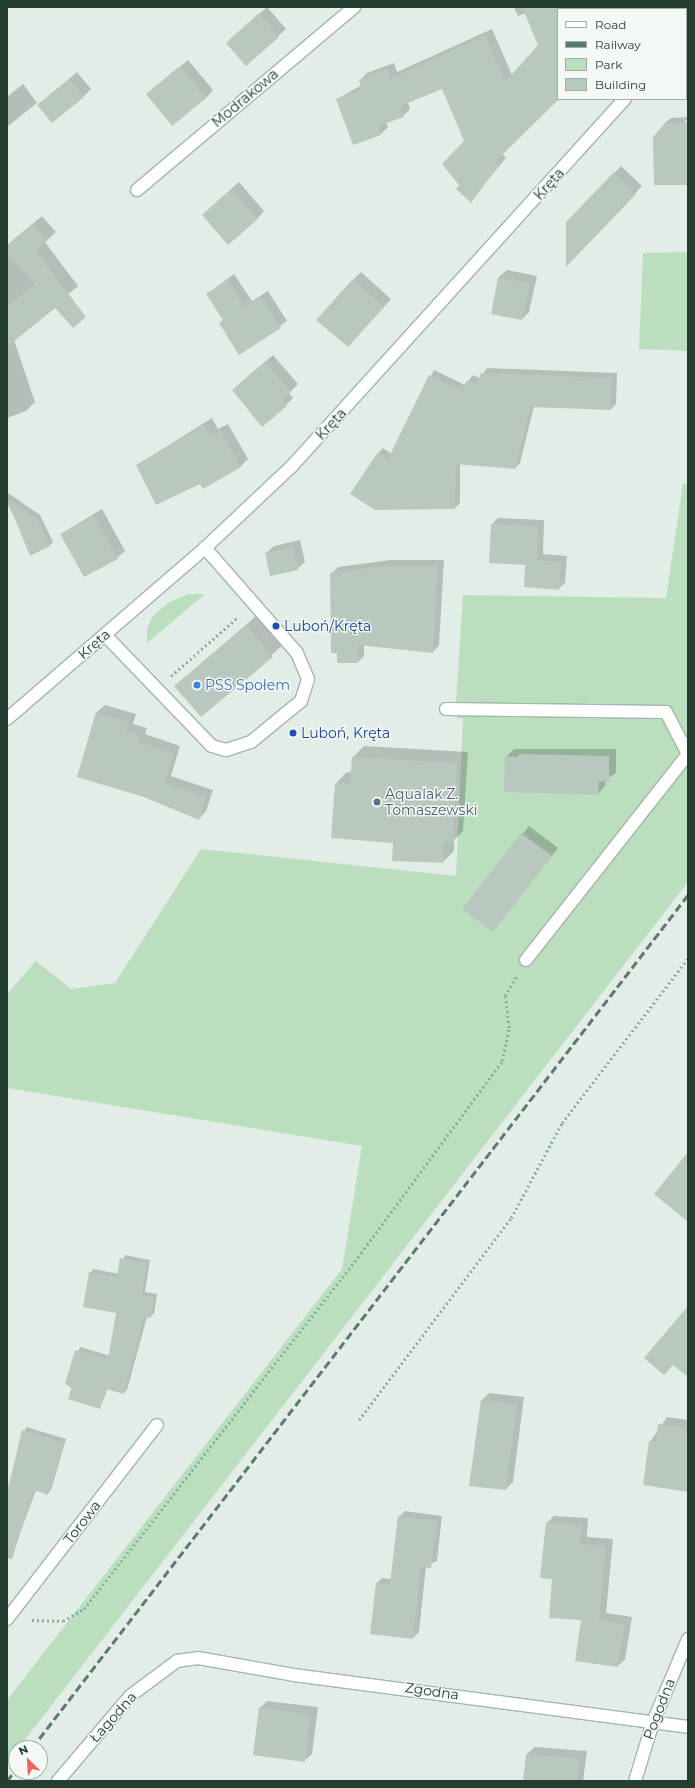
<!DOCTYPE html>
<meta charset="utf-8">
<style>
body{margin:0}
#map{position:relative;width:695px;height:1788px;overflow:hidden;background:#e3ede7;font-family:Montserrat,sans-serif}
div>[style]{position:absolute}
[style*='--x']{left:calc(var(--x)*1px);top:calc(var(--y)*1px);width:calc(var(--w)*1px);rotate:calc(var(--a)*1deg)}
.green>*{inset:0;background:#bbdfbe}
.shadow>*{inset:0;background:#0003}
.building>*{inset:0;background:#b8c8bf}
.path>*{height:2.5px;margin-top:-1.25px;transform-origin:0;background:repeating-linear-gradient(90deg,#82b29a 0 2px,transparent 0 5px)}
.roads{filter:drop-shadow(1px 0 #a5b5ad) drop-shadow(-1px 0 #a5b5ad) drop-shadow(0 1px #a5b5ad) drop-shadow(0 -1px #a5b5ad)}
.minor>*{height:12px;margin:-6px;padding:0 6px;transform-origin:6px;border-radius:6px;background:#fff}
.rail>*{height:3px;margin-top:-1.5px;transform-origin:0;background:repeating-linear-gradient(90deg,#5c7b6d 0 8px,transparent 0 12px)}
.dots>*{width:11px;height:11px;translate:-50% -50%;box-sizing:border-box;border:2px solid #f4f9f5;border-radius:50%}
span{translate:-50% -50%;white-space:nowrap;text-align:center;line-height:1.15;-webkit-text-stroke:3px #f4f9f5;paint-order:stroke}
.street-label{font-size:14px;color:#223f32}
.transit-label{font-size:14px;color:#164399}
.left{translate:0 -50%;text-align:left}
.shop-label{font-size:14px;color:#366cbe}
.service-label{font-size:14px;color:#4e5e75}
.frame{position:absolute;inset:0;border:8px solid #223f32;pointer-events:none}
.legend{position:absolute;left:557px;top:8px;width:130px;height:92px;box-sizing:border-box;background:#f4f9f5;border:1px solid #a0afa7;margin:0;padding:5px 7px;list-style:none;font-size:12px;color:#223f32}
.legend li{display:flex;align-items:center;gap:8px;height:20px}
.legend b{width:20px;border:1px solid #a0afa7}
.north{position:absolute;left:8px;top:1740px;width:40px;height:40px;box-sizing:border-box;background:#f4f9f5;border:1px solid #a0afa7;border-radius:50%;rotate:335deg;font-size:11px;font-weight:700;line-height:16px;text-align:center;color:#223f32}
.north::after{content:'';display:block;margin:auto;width:14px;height:18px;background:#f66058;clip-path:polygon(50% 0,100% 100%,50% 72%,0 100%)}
</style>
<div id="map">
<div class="green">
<i style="clip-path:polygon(688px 252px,688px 351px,639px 349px,643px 253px)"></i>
<i style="clip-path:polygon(683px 484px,688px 484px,688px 882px,7px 1763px,7px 1700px,342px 1269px,362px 1146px,7px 1088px,7px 994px,36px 961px,71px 989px,115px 983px,201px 849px,456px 876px,463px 719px,455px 717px,463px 595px,666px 598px)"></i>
<i style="clip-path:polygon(188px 594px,205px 594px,147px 643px,147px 629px,152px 617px,168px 603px)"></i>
</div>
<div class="shadow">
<i style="clip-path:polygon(267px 7px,286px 29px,246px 64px,227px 43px)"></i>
<i style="clip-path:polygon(514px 7px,570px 9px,558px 9px,558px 95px,502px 154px,506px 158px,470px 201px,460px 185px,465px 141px,442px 88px,408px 102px,410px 109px,403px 116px,386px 122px,388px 127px,381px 134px,337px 99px,362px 85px,360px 80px,367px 73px,394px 63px,397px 72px,492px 29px,512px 75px,540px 46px,526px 13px,518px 16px)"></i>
<i style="clip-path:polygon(188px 60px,213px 90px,206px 98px,155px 87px)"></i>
<i style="clip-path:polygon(77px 72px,91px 89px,83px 97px,38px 105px)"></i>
<i style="clip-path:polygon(23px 84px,37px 103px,7px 127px,7px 97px)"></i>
<i style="clip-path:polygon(688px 117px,688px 121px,683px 119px,688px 124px,688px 184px,664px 124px,671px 118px)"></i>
<i style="clip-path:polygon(621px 166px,642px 186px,567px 265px,567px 222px)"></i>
<i style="clip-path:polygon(239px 182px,264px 211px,257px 219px,210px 208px)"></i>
<i style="clip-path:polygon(42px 216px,56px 232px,45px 242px,78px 286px,14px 340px,35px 402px,26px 411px,7px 418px,7px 245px)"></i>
<i style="clip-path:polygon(507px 270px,537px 276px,529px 312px,522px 319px,492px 313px,499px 277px)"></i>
<i style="clip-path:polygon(361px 272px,391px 299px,355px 339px,353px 280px)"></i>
<i style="clip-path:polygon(234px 274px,252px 301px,268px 291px,287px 321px,239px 353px,224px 319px,207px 294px)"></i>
<i style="clip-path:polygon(273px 355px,298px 384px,289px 393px,293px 398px,286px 405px,240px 383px)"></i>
<i style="clip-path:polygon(487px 368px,617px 373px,616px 404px,611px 409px,534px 406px,520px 463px,515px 468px,460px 463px,460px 503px,455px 508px,378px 453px,383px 448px,392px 454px,434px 370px,465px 385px,473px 375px,480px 379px)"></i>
<i style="clip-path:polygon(212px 418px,218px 429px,228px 424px,248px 459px,241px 466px,203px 488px,200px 483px,137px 465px)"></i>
<i style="clip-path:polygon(8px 493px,40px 515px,53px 542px,49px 546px,31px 554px,7px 502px)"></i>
<i style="clip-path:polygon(102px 509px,125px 551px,117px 558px,61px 534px)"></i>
<i style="clip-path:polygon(498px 518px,544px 520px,543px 554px,567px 556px,565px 583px,558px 589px,526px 564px,492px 524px)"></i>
<i style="clip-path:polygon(300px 540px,305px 562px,297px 569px,266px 553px,274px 546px)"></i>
<i style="clip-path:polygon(391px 560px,444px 560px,439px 645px,433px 652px,364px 644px,364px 656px,358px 662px,331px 574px,338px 567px)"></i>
<i style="clip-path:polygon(257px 615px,283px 645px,201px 716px,176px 686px)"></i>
<i style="clip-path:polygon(105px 705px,136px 714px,133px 724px,147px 728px,145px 734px,180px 746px,171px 776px,213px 790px,206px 811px,199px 819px,144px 796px,78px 777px,97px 712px)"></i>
<i style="clip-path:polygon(364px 746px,468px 752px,463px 831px,454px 840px,454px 851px,443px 862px,394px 843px,336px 783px,347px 772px,352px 773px,353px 757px)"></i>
<i style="clip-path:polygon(514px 749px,616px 749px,616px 773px,606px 780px,605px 786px,598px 794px,506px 757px)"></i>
<i style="clip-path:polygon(529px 826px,558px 848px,493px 931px,463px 909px)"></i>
<i style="clip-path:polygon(125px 1255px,150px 1260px,145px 1292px,157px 1294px,154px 1314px,147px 1317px,127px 1390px,123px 1393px,108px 1388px,100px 1408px,66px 1384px,80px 1347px,110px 1356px,117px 1312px,90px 1273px,93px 1269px,119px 1274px)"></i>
<i style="clip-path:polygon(489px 1393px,524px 1397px,513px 1482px,506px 1489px,470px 1485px,482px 1400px)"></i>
<i style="clip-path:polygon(667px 1417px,688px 1420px,688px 1491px,650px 1442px)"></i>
<i style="clip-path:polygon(26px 1427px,66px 1439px,51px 1490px,48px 1493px,36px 1490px,16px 1544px,7px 1541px,7px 1492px)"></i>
<i style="clip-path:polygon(405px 1511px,442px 1516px,437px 1561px,426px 1566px,419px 1632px,413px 1638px,377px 1583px,382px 1578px,391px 1579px,399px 1517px)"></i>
<i style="clip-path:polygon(554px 1516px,588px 1518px,587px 1537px,613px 1539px,606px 1613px,632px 1617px,625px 1659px,618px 1666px,553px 1578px,547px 1523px)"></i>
<i style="clip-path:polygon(267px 1701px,318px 1707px,312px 1754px,304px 1761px,260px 1708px)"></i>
<i style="clip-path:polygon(535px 1747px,587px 1751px,583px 1781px,524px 1781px,527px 1754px)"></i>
</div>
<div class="building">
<i style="clip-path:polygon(522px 7px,558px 7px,558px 100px,495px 162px,499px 165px,471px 203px,456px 189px,459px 185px,442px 164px,464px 141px,442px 89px,400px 106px,404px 117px,378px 126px,381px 135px,353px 145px,336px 99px,362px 89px,359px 80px,387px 69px,390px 79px,485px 35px,505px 82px,538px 45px)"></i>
<i style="clip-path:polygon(259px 13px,279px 37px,246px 66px,226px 43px)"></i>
<i style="clip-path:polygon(180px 66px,206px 98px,172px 126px,146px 94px)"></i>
<i style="clip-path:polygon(69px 79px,84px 97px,52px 123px,37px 105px)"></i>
<i style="clip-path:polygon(688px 122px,688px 185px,654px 185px,653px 137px,664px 124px)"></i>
<i style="clip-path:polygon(613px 173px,636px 194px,566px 267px,566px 222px)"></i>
<i style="clip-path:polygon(231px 189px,258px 219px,228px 245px,202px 215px)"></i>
<i style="clip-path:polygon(32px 224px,47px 241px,36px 251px,86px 317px,73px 328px,55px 308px,7px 347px,7px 307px,35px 284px,7px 253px,7px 246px)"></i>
<i style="clip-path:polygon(498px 277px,530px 283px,522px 320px,491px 314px)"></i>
<i style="clip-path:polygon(353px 279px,384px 307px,348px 347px,316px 320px)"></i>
<i style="clip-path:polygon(228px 280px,245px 307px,261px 296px,281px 328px,239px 355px,219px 323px,223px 320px,206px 294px)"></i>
<i style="clip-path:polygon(265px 362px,291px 392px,282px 400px,287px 406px,262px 427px,232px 390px)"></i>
<i style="clip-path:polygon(481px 373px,612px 378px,611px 410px,531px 407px,515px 469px,456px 464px,455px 509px,375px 510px,350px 494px,378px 452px,388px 459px,429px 375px,462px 391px,467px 380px,476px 384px)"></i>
<i style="clip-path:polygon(204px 425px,210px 436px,220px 430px,241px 467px,203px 489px,200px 484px,156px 505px,136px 465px)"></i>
<i style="clip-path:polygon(7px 499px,37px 519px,50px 546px,30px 556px)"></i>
<i style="clip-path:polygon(94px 516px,118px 559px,84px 577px,60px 534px)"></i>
<i style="clip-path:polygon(491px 524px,538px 526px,537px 560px,561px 562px,559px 590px,524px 587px,525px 565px,489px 563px)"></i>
<i style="clip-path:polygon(293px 547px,298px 570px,270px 576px,265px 553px)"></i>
<i style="clip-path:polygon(384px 566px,438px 566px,433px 653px,358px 645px,358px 663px,337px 663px,337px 653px,331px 653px,330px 573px)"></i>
<i style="clip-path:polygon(246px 625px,273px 657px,201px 717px,174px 686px)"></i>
<i style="clip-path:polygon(96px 712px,129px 722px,126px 731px,140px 735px,138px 741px,174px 753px,165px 783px,206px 797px,199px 820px,144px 797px,77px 777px)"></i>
<i style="clip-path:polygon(519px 754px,609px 756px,609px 782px,599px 781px,598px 795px,504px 792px,505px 756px,518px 757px)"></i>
<i style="clip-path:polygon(352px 757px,457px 763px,453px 843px,444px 842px,443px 863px,392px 861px,393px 843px,331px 838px,335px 783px,350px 783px)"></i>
<i style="clip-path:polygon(521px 833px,552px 856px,493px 932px,462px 909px)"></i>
<i style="clip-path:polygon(688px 1152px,688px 1222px,654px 1194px)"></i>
<i style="clip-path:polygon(120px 1258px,147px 1263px,142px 1295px,154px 1297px,151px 1318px,144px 1317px,124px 1394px,106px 1389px,100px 1409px,68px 1399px,72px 1386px,65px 1384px,75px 1350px,108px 1359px,116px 1313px,83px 1307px,89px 1272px,117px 1277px)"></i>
<i style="clip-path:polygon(688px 1306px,688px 1377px,673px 1365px,664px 1375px,644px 1358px)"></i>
<i style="clip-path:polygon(481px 1400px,517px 1404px,506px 1490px,469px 1486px)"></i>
<i style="clip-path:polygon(658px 1424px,688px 1428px,688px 1492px,643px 1485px,649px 1441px,656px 1442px)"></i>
<i style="clip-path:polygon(22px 1430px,64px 1443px,48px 1495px,34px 1490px,12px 1559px,7px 1558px,7px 1493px)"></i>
<i style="clip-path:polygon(398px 1516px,437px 1521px,431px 1568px,421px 1567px,413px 1639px,370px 1634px,376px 1583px,390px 1584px)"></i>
<i style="clip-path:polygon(546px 1522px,582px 1525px,580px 1544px,606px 1546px,599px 1620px,625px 1624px,618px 1667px,575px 1661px,581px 1620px,549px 1618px,552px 1579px,540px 1578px)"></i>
<i style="clip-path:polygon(259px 1707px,311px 1715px,305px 1762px,253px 1755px)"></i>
<i style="clip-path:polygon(526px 1754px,580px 1758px,577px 1781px,523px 1781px)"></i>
</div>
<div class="path">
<i style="--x:580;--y:7;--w:2;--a:63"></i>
<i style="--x:171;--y:676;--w:89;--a:-41.4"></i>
<i style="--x:359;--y:1420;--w:253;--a:-53"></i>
<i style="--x:511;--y:1218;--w:108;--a:-61.8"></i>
<i style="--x:562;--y:1123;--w:208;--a:-52.6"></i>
<i style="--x:32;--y:1620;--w:31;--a:2"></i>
<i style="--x:63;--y:1621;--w:24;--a:-30"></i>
<i style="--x:84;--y:1609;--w:451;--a:-52.1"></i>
<i style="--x:361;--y:1253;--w:238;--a:-53.7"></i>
<i style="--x:502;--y:1061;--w:34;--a:-78"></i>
<i style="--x:509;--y:1028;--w:32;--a:-97"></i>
<i style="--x:505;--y:996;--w:22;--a:-60"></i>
</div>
<div class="roads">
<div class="minor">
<i style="--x:686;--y:32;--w:4;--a:-56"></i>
<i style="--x:137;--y:190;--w:284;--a:-40.1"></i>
<i style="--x:105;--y:635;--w:154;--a:46.1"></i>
<i style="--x:212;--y:746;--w:15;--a:16"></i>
<i style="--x:226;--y:750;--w:26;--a:-18"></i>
<i style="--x:251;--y:742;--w:65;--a:-39.4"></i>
<i style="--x:301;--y:701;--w:23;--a:-72"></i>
<i style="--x:308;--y:679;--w:28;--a:-113"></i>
<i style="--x:297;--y:653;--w:140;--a:-131.2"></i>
<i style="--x:446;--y:709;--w:220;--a:0.8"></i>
<i style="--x:666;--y:712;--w:47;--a:62.4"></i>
<i style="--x:688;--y:754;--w:262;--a:128.2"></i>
<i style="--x:7;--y:719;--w:262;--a:-40.8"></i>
<i style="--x:205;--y:548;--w:118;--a:-43.3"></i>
<i style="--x:291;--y:467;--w:497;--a:-47.8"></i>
<i style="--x:7;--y:1619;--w:245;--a:-52.3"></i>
<i style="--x:58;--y:1781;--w:111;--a:-49.7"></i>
<i style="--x:130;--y:1696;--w:59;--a:-36.7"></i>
<i style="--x:177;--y:1661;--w:21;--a:-8"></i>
<i style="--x:198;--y:1658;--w:97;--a:10"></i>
<i style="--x:294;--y:1675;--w:397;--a:7.5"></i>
<i style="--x:635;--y:1781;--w:62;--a:-73"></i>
<i style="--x:653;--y:1722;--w:90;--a:-67.1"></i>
</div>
</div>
<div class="rail">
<i style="--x:32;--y:1748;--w:1076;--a:-52.44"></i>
<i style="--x:7;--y:1781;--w:15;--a:-53"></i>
</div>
<div class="dots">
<i style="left:276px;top:626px;background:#1a4fb4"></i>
<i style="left:197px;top:685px;background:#3f7fe0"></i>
<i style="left:293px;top:733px;background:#1a4fb4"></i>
<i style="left:377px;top:802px;background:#5c6f8a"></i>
</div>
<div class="street-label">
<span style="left:245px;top:98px;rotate:-40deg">Modrakowa</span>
<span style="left:549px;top:184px;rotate:-48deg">Kręta</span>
<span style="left:331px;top:424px;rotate:-47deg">Kręta</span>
<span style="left:94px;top:644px;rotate:-41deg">Kręta</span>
<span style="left:82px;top:1522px;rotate:-52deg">Torowa</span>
<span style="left:432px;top:1691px;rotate:8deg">Zgodna</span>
<span style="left:659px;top:1709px;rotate:-69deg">Pogodna</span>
<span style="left:113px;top:1717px;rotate:-48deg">Łagodna</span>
</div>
<div class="transit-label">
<span class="left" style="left:284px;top:626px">Luboń/Kręta</span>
<span class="left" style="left:301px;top:733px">Luboń, Kręta</span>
</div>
<div class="shop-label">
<span class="left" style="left:205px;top:685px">PSS Społem</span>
</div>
<div class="service-label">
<span class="left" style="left:385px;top:802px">Aqualak Z.<br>Tomaszewski</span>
</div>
<div class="frame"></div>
<ul class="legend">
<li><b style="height:5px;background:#fff"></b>Road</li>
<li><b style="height:5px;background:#5c7b6d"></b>Railway</li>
<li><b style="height:11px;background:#bbdfbe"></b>Park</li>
<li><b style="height:11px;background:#b8c8bf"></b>Building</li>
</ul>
<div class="north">N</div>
</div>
